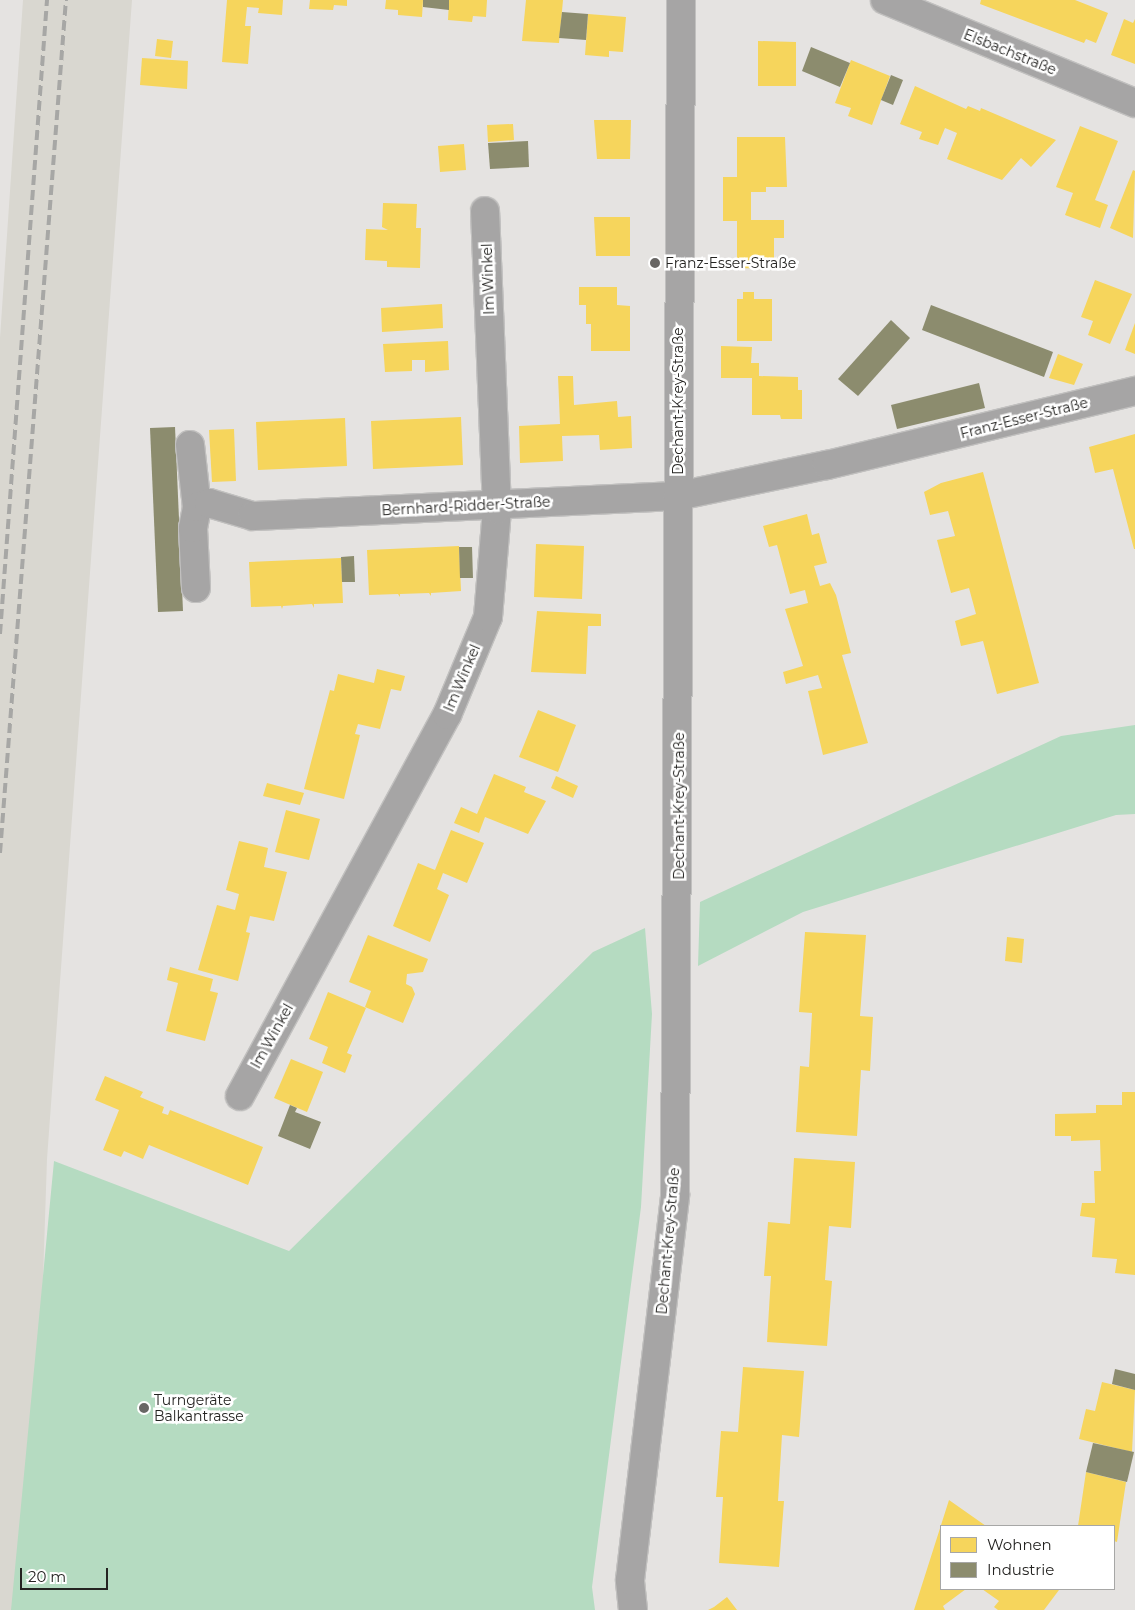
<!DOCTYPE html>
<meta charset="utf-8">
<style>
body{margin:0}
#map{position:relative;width:1135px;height:1610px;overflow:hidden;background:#e5e3e1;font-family:Montserrat,sans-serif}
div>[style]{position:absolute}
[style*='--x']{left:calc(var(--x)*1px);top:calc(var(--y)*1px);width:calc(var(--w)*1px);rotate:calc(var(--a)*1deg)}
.built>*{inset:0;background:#d9d7d0}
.green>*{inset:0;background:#b5dbc1}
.homes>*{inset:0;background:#f6d55c}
.industry>*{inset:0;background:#8c8c6e}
.roads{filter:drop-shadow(1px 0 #c1c0bf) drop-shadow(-1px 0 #c1c0bf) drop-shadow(0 1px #c1c0bf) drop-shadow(0 -1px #c1c0bf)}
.minor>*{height:28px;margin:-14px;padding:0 14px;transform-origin:14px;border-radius:14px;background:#a6a5a5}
.rail>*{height:4px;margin-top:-2px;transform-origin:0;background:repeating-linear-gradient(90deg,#a7a7a5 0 10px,transparent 0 15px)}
.dots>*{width:14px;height:14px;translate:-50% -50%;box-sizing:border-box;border:2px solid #fff;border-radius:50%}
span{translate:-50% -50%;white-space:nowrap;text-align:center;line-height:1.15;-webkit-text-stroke:5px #fff;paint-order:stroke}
.street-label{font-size:14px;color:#242321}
.poi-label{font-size:14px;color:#242321}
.left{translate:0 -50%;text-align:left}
.legend{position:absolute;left:940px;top:1525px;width:175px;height:65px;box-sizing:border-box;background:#fff;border:1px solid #a7a7a6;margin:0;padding:6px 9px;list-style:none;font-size:15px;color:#242321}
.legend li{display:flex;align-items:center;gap:10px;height:25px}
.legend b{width:25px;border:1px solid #a7a7a6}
.scale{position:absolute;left:20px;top:1568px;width:88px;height:22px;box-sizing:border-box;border:2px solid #242321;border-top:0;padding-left:6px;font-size:15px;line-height:18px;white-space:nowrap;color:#242321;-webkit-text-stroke:4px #fff;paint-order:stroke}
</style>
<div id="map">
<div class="built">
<i style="clip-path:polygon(23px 0,132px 0,47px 1159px,32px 1610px,0 1610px,0 338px)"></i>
</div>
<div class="green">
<i style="clip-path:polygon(1135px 725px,1135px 814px,1116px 815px,803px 912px,698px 966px,700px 902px,1061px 736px)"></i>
<i style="clip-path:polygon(645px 928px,652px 1014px,641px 1207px,592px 1587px,595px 1610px,11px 1610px,54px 1161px,289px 1251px,593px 952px)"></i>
</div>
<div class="homes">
<i style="clip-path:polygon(227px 0,283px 0,282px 15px,258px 13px,259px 8px,247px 7px,245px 26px,251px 26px,248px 64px,222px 62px)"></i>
<i style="clip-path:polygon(310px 0,347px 0,347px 6px,334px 5px,333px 10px,309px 9px)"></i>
<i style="clip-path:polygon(386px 0,423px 0,422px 17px,398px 15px,398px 10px,385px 9px)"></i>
<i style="clip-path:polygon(449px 0,487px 0,486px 17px,473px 16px,472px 22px,448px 20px)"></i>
<i style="clip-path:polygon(526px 0,563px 0,559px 43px,522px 41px)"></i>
<i style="clip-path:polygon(981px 0,1075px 0,1108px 13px,1096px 43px,1086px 39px,1084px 43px,980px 4px)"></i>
<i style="clip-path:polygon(588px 14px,626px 17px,623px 52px,609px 51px,609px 57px,585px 55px)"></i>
<i style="clip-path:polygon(1124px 19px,1133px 23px,1135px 19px,1135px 64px,1111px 55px)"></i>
<i style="clip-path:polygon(157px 39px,173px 41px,171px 58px,155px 56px)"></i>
<i style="clip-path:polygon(758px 41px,796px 42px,796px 86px,758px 86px)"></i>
<i style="clip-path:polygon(142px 58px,188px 61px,187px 89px,140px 85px)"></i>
<i style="clip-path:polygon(851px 60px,890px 76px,872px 125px,848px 116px,851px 108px,835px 103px)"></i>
<i style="clip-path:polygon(915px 86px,966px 109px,968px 106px,980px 111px,981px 108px,1056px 140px,1031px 167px,1021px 158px,1002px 180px,947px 159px,957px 133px,945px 128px,938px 145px,919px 139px,922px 132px,900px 124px)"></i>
<i style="clip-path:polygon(594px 120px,631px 120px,630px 159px,597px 159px)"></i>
<i style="clip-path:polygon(513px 124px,514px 140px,488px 142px,487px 125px)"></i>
<i style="clip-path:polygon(1080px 126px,1118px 141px,1095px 200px,1108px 205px,1100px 228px,1065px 215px,1073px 193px,1056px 187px)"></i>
<i style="clip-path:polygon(737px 137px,785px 137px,787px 187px,766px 187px,766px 192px,751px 192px,751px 220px,784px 220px,784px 238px,774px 238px,774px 269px,737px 268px,737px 221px,723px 221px,723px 177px,737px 177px)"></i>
<i style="clip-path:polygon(464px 144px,466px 170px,440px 172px,438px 146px)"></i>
<i style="clip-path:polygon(1133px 170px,1135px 171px,1133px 238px,1110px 228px)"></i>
<i style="clip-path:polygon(383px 203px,417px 204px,416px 228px,421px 228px,420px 268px,387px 267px,387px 261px,365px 260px,366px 229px,388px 230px,382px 227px)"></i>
<i style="clip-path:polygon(594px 217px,630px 217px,630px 256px,596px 256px)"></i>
<i style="clip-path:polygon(1095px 280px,1132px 294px,1110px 344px,1088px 335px,1093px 321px,1081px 317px)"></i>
<i style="clip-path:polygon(579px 287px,617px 287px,617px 305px,630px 306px,630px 351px,591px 351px,591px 324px,586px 324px,586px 305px,579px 305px)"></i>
<i style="clip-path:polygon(743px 292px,754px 292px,754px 299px,772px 299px,772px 341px,737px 341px,737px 299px,743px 299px)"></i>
<i style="clip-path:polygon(442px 304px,443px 328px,382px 332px,381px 308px)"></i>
<i style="clip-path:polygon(1135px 323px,1135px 354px,1125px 350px)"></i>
<i style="clip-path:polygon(448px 341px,449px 370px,425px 372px,425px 360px,412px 360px,412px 371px,385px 372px,383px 344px)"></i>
<i style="clip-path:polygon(721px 346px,752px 347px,751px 363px,759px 363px,759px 376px,798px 377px,798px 390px,802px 390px,802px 419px,781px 419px,780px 415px,752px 415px,752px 378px,721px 378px)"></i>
<i style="clip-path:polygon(1058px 354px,1083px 364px,1074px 385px,1049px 378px)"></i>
<i style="clip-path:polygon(558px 376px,573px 376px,574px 405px,617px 401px,618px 417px,631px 416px,632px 448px,600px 450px,599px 435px,562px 436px,563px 461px,520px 463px,519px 426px,560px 424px)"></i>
<i style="clip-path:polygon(461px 417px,463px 465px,373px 469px,371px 421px)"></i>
<i style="clip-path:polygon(345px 418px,347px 466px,258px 470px,256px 422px)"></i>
<i style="clip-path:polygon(234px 429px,236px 481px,212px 482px,209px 430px)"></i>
<i style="clip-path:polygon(1135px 434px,1135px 549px,1134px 549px,1113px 469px,1095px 473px,1089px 447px)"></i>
<i style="clip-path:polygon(983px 472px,1039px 683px,997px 694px,983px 641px,961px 646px,955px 621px,976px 614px,969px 588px,951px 593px,944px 567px,937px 540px,955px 536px,948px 511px,930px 515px,924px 492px,941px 483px)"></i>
<i style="clip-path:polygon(807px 514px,812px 535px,819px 533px,827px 563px,814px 566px,820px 586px,830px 583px,836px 595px,851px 653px,842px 655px,868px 743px,823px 755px,808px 691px,822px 688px,818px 675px,786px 684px,783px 672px,803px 666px,785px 609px,808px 603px,805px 590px,790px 594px,777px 545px,769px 547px,763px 526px)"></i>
<i style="clip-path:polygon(536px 544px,584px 546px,582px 599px,534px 597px)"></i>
<i style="clip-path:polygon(459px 546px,461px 591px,431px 593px,431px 596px,429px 593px,400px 594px,400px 597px,398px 594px,369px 595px,367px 550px)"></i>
<i style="clip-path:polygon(341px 558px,343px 603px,314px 604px,314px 608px,312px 604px,283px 606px,282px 609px,281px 606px,251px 607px,249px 562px)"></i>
<i style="clip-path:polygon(537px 611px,601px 614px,601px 626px,588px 626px,586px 674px,531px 672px)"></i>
<i style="clip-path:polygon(377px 669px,405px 676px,401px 691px,391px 689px,380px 729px,358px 724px,355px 734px,360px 735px,344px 799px,304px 789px,330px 690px,334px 691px,338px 674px,374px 683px)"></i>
<i style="clip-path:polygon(538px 710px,576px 725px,558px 772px,519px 757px)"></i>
<i style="clip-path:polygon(494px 774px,526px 787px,524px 792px,546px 801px,528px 834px,485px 817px,479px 833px,454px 823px,461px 807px,477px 814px)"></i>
<i style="clip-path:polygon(556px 776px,578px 786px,573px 798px,551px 788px)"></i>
<i style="clip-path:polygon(267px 783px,304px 793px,300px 805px,263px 796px)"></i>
<i style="clip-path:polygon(286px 810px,320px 819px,309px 860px,275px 852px)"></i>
<i style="clip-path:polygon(451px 830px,484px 843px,467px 883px,443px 873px,437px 889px,449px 895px,430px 942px,393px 926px,418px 863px,435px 870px)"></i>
<i style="clip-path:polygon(239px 841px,268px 848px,264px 867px,287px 872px,274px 921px,250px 916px,246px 932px,250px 933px,238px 981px,198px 970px,217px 905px,235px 910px,239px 894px,226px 890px)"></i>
<i style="clip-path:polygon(805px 932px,866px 935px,860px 1016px,873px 1017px,870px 1071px,861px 1070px,857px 1136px,796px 1132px,800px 1066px,809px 1067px,812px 1013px,799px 1012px)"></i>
<i style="clip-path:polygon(368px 935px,428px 959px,423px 972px,407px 974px,406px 984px,412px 987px,415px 994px,403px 1023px,365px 1007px,371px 991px,349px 982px)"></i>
<i style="clip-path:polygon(1007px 937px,1024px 939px,1022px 963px,1005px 961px)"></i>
<i style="clip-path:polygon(170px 967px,213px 979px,210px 991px,218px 993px,205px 1041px,166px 1031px,178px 983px,167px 980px)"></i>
<i style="clip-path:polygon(328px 992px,366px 1008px,347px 1053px,352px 1055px,345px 1073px,322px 1063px,328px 1047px,309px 1039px)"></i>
<i style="clip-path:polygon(291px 1059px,323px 1072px,307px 1112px,274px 1098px)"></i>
<i style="clip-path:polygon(105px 1076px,143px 1092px,140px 1097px,164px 1107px,162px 1113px,168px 1115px,170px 1110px,263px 1147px,248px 1185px,149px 1145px,143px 1159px,124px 1151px,121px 1157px,103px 1150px,119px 1110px,95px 1100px)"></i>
<i style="clip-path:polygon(1122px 1092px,1135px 1092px,1135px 1275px,1115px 1273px,1117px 1259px,1092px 1257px,1095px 1218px,1080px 1216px,1082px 1203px,1095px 1203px,1094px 1171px,1101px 1171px,1100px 1140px,1071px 1141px,1071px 1136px,1055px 1136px,1055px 1114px,1096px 1113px,1096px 1105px,1122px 1105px)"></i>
<i style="clip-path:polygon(794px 1158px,855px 1162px,851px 1228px,829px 1226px,825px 1280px,832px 1281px,827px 1346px,767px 1342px,771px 1276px,764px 1276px,768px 1222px,790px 1224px)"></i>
<i style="clip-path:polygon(743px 1367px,804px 1371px,799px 1437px,782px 1435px,778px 1501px,784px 1501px,779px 1567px,719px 1563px,723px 1497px,716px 1497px,721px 1431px,738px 1432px)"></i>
<i style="clip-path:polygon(1102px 1382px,1135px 1390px,1132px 1452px,1079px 1439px,1086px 1409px,1095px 1411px)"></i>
<i style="clip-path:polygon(1086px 1472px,1126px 1482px,1117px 1542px,1114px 1541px,1114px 1526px,1078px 1526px)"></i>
<i style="clip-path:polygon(949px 1500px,986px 1526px,941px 1526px,941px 1589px,966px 1589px,943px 1606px,945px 1610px,914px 1610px)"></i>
<i style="clip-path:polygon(982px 1589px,1057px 1589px,1059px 1590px,1044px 1610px,998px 1610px,994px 1607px,999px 1601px)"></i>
<i style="clip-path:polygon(727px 1597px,737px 1610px,708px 1610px,714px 1607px)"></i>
</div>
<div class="industry">
<i style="clip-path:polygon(423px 0,449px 0,449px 10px,423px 7px)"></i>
<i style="clip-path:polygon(562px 12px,588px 14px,586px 40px,559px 38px)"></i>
<i style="clip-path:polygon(811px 47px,850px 63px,840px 87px,802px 71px)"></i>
<i style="clip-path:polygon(891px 75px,903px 80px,893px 105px,881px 100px)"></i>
<i style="clip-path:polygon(528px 141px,529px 167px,490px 169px,488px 143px)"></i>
<i style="clip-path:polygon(931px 305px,1053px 352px,1044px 377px,922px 330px)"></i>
<i style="clip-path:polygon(891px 320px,910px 338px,858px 396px,838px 379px)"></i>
<i style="clip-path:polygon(979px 383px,985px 408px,897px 429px,891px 405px)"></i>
<i style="clip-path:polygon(175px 427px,183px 611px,158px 612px,150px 428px)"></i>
<i style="clip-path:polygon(459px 547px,472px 547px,473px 578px,460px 578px)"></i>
<i style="clip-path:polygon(354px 556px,355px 582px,342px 582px,341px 557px)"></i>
<i style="clip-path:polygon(290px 1105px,297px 1108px,295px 1112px,321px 1122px,310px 1149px,278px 1136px)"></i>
<i style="clip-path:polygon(1115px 1369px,1135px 1374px,1135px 1390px,1112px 1384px)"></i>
<i style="clip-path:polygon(1093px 1443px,1134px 1452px,1127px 1482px,1086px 1472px)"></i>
</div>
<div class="roads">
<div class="minor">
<i style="--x:885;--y:0;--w:270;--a:22.4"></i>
<i style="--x:190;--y:445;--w:62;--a:83.6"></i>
<i style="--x:196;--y:588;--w:60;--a:-92.9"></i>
<i style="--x:193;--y:528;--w:21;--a:-79"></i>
<i style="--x:197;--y:507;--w:13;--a:-18"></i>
<i style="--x:209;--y:503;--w:46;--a:16.5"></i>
<i style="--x:253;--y:516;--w:425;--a:-2.7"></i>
<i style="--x:678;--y:496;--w:152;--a:-11.8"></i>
<i style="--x:827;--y:465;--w:317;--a:-13.5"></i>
<i style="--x:240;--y:1096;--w:434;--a:-61.5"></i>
<i style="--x:447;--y:715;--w:106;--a:-67.3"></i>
<i style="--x:488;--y:617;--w:108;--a:-85.2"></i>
<i style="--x:497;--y:509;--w:298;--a:-92.3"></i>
<i style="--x:633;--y:1610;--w:30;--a:-96"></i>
<i style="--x:630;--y:1580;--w:388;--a:-83.3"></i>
<i style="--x:675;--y:1195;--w:1195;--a:-89.71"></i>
</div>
</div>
<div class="rail">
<i style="--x:0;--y:634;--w:636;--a:-85.76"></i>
<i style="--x:0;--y:853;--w:856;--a:-85.58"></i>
</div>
<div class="dots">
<i style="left:655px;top:263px;background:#686664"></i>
<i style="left:144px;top:1408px;background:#686664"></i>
</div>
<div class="street-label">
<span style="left:1010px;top:52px;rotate:22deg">Elsbachstraße</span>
<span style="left:488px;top:279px;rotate:-92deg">Im Winkel</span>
<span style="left:678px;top:401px;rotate:-90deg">Dechant-Krey-Straße</span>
<span style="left:1024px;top:418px;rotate:-14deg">Franz-Esser-Straße</span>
<span style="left:466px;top:506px;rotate:-3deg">Bernhard-Ridder-Straße</span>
<span style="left:462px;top:678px;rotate:-67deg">Im Winkel</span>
<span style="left:679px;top:806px;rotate:-90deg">Dechant-Krey-Straße</span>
<span style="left:272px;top:1036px;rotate:-61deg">Im Winkel</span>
<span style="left:668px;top:1241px;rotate:-85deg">Dechant-Krey-Straße</span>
</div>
<div class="poi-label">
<span class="left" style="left:665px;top:263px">Franz-Esser-Straße</span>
<span class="left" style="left:154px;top:1408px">Turngeräte<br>Balkantrasse</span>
</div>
<ul class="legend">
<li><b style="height:14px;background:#f6d55c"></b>Wohnen</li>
<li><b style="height:14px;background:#8c8c6e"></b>Industrie</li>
</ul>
<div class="scale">20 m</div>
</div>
